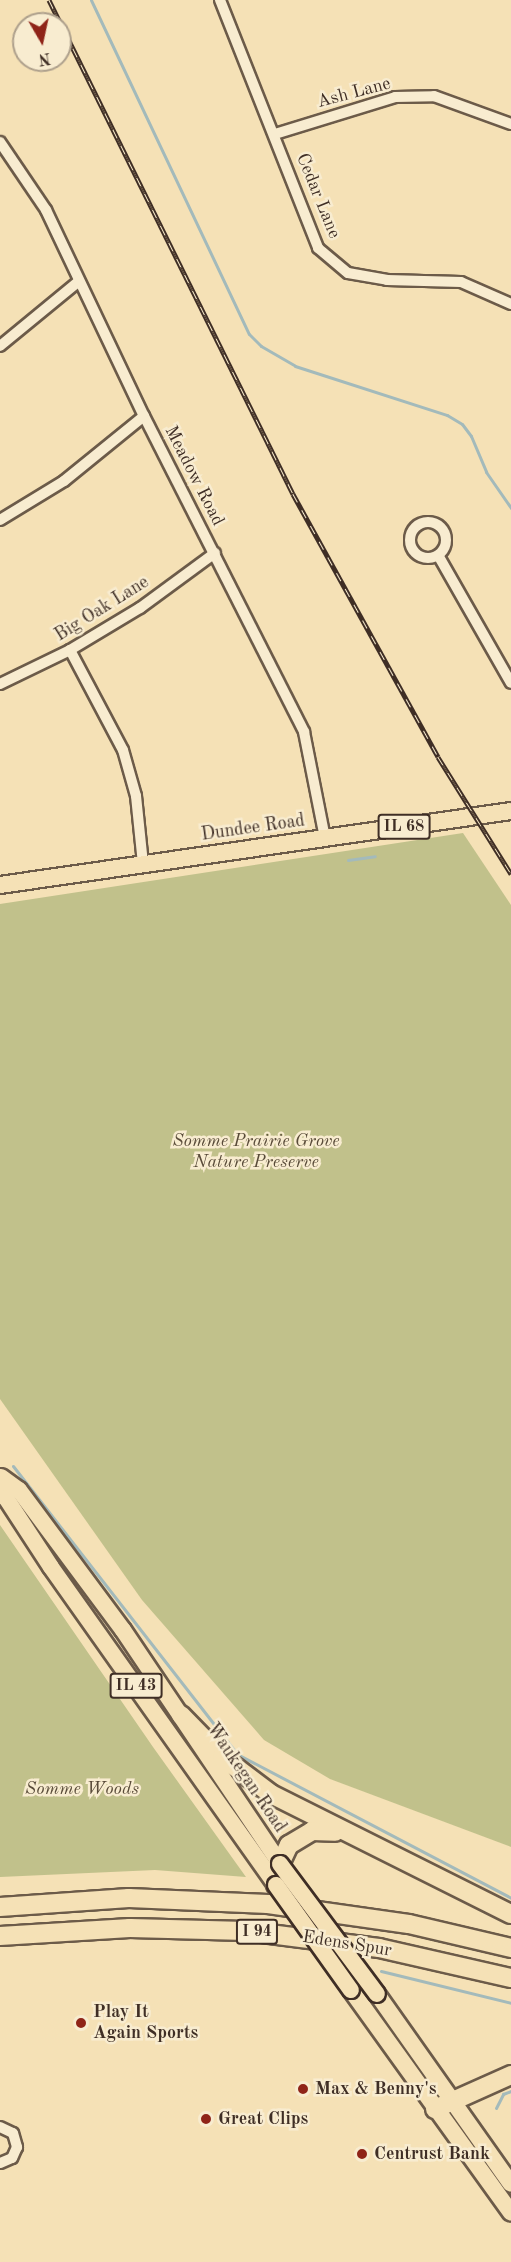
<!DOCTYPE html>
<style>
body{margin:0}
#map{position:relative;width:511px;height:2262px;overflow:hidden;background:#f5e1b6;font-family:"Old Standard TT",serif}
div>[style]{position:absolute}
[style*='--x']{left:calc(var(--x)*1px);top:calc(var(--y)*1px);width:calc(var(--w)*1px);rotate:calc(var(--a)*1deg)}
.green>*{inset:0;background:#c1c18b}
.stream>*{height:3px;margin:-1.5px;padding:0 1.5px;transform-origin:1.5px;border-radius:1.5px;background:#a3babb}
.roads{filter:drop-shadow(2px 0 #6c5b49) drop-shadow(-2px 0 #6c5b49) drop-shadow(0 2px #6c5b49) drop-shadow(0 -2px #6c5b49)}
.minor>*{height:10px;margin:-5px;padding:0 5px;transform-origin:5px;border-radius:5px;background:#f8ecd0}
.minor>.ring{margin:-5px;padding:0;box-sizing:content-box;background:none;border:10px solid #f8ecd0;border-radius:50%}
.primary>*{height:16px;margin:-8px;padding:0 8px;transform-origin:8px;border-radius:8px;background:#f5e1b6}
.motorway>*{height:18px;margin:-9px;padding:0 9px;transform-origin:9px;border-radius:9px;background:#f5e1b6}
.rail>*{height:5px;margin-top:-2.5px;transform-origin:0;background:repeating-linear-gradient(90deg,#f8ecd0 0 9px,#3f2e25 0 18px);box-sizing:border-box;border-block:2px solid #3f2e25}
.bridges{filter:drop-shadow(2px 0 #3f2e25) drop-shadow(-2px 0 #3f2e25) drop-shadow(0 2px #3f2e25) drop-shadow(0 -2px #3f2e25)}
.primary-bridge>*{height:16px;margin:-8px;padding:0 8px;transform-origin:8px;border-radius:8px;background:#f5e1b6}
.dots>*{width:16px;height:16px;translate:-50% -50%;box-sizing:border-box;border:3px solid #f8ecd0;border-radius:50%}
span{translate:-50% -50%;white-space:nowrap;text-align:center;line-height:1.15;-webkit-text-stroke:5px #f8ecd0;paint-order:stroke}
.shield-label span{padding:2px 4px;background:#f8ecd0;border:2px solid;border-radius:4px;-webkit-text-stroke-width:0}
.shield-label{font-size:16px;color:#3f2e25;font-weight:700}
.street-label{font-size:18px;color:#3f2e25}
.park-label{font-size:18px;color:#594b39;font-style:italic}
.poi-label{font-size:18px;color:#3f2e25;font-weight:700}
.left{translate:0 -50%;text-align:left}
.north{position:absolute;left:12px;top:12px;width:60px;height:60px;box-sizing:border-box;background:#f8ecd0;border:2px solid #aea08c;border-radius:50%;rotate:171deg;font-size:16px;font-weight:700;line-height:24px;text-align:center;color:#3f2e25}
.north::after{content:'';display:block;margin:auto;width:21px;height:27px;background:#8f2418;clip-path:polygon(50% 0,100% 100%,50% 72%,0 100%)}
</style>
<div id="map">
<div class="green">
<i style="clip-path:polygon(463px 833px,511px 905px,511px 1847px,330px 1779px,264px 1740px,142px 1600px,0 1399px,0 904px)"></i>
<i style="clip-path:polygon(0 1525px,153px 1747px,246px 1877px,155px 1870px,0 1877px)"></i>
</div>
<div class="stream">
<i style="--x:91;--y:0;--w:369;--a:64.7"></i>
<i style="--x:249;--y:334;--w:17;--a:45"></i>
<i style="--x:261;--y:346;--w:39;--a:30"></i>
<i style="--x:295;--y:366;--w:160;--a:17.9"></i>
<i style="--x:447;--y:415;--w:17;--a:31"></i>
<i style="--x:462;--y:424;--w:15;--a:53"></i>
<i style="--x:471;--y:436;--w:39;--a:67"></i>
<i style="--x:486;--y:472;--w:44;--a:55.2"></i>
<i style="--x:348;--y:860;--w:27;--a:-8"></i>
<i style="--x:13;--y:1466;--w:365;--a:52.1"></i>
<i style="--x:237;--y:1754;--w:310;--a:27.7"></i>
<i style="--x:381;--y:1971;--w:134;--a:13.8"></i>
<i style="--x:496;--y:2108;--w:16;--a:-63"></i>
<i style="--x:503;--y:2094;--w:9;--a:-21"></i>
</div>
<div class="roads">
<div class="minor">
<i style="--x:220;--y:0;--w:267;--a:68.4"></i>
<i style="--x:318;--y:248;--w:39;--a:40"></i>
<i style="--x:348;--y:273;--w:40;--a:10"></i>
<i style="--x:387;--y:280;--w:74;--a:1.5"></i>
<i style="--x:461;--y:282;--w:55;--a:23.7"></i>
<i style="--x:275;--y:134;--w:126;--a:-17.1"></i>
<i style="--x:395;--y:97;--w:39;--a:-1"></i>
<i style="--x:434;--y:96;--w:82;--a:20"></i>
<i style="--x:0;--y:142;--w:82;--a:55.9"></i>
<i style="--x:46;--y:210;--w:228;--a:64.6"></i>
<i style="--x:144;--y:416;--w:354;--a:63.1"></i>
<i style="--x:304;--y:732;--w:108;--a:78.8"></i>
<i style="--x:0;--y:346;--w:101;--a:-39.4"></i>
<i style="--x:0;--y:520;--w:75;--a:-31.4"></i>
<i style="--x:64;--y:481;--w:103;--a:-39.1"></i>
<i class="ring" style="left:410px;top:522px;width:26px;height:26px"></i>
<i style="--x:438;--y:555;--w:147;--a:60.3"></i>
<i style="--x:70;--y:650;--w:113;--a:62.1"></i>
<i style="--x:123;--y:750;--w:48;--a:74.2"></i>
<i style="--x:136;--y:796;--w:68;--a:84.1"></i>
<i style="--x:0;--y:684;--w:78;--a:-25.9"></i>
<i style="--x:70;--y:650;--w:82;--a:-31"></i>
<i style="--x:140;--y:608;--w:93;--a:-36.3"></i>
<i style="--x:0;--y:2127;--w:14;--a:25"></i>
<i style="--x:13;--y:2133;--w:15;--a:74"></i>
<i style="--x:17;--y:2147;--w:12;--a:114"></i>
<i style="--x:12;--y:2158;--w:13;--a:157"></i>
</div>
<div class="primary">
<i style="--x:0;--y:885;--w:516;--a:-8.24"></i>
<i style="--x:1;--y:1477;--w:22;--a:36"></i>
<i style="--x:19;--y:1490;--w:174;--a:53.4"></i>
<i style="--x:123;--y:1630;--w:282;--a:56.1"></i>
<i style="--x:6;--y:1483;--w:15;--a:90"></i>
<i style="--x:6;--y:1498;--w:82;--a:56.9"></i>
<i style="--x:51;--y:1567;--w:390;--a:54.7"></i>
<i style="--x:351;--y:1990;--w:274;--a:54.3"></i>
<i style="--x:377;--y:1994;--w:232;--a:54.8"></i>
</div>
<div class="motorway">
<i style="--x:181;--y:1715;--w:59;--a:45.7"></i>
<i style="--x:222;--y:1757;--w:61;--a:37.1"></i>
<i style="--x:271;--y:1794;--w:268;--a:26.6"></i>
<i style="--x:276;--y:1885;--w:21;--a:-79"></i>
<i style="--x:280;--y:1864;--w:21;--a:-65"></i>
<i style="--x:289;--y:1845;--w:27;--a:-31"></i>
<i style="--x:312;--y:1831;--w:23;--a:2"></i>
<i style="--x:0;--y:1907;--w:129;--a:-4"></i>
<i style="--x:129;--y:1898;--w:139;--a:2.5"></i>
<i style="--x:268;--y:1904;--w:142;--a:8.1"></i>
<i style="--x:409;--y:1924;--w:105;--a:13.2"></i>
<i style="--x:0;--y:1936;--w:130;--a:-3.5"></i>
<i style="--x:130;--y:1928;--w:116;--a:1.5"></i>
<i style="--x:246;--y:1931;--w:134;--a:7.3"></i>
<i style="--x:379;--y:1948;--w:135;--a:12.8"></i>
<i style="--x:435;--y:2109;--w:83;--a:-24.1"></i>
</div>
</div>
<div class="rail">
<i style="--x:49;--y:0;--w:551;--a:63.71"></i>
<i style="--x:293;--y:494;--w:300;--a:61.1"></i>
<i style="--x:438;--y:757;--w:138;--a:58"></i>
</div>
<div class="bridges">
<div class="primary-bridge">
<i style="--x:280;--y:1864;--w:162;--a:53.3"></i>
<i style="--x:276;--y:1885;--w:129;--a:54.5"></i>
</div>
</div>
<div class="dots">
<i style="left:81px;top:2023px;background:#8f2418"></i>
<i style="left:303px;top:2089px;background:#8f2418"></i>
<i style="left:206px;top:2119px;background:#8f2418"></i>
<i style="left:362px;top:2154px;background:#8f2418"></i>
</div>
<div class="shield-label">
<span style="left:404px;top:827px">IL 68</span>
<span style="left:136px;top:1686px">IL 43</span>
<span style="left:257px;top:1932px">I 94</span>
</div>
<div class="street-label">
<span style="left:354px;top:93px;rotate:-15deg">Ash Lane</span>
<span style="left:318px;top:196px;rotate:68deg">Cedar Lane</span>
<span style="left:194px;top:476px;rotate:63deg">Meadow Road</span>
<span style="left:102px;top:609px;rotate:-32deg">Big Oak Lane</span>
<span style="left:253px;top:828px;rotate:-8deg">Dundee Road</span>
<span style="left:246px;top:1778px;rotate:56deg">Waukegan Road</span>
<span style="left:347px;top:1944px;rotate:9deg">Edens Spur</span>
</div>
<div class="park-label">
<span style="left:256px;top:1152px">Somme Prairie Grove<br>Nature Preserve</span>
<span style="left:82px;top:1789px">Somme Woods</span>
</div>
<div class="poi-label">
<span class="left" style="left:93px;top:2023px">Play It<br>Again Sports</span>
<span class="left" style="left:315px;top:2089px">Max &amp; Benny's</span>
<span class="left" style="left:218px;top:2119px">Great Clips</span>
<span class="left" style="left:374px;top:2154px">Centrust Bank</span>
</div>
<div class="north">N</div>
</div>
